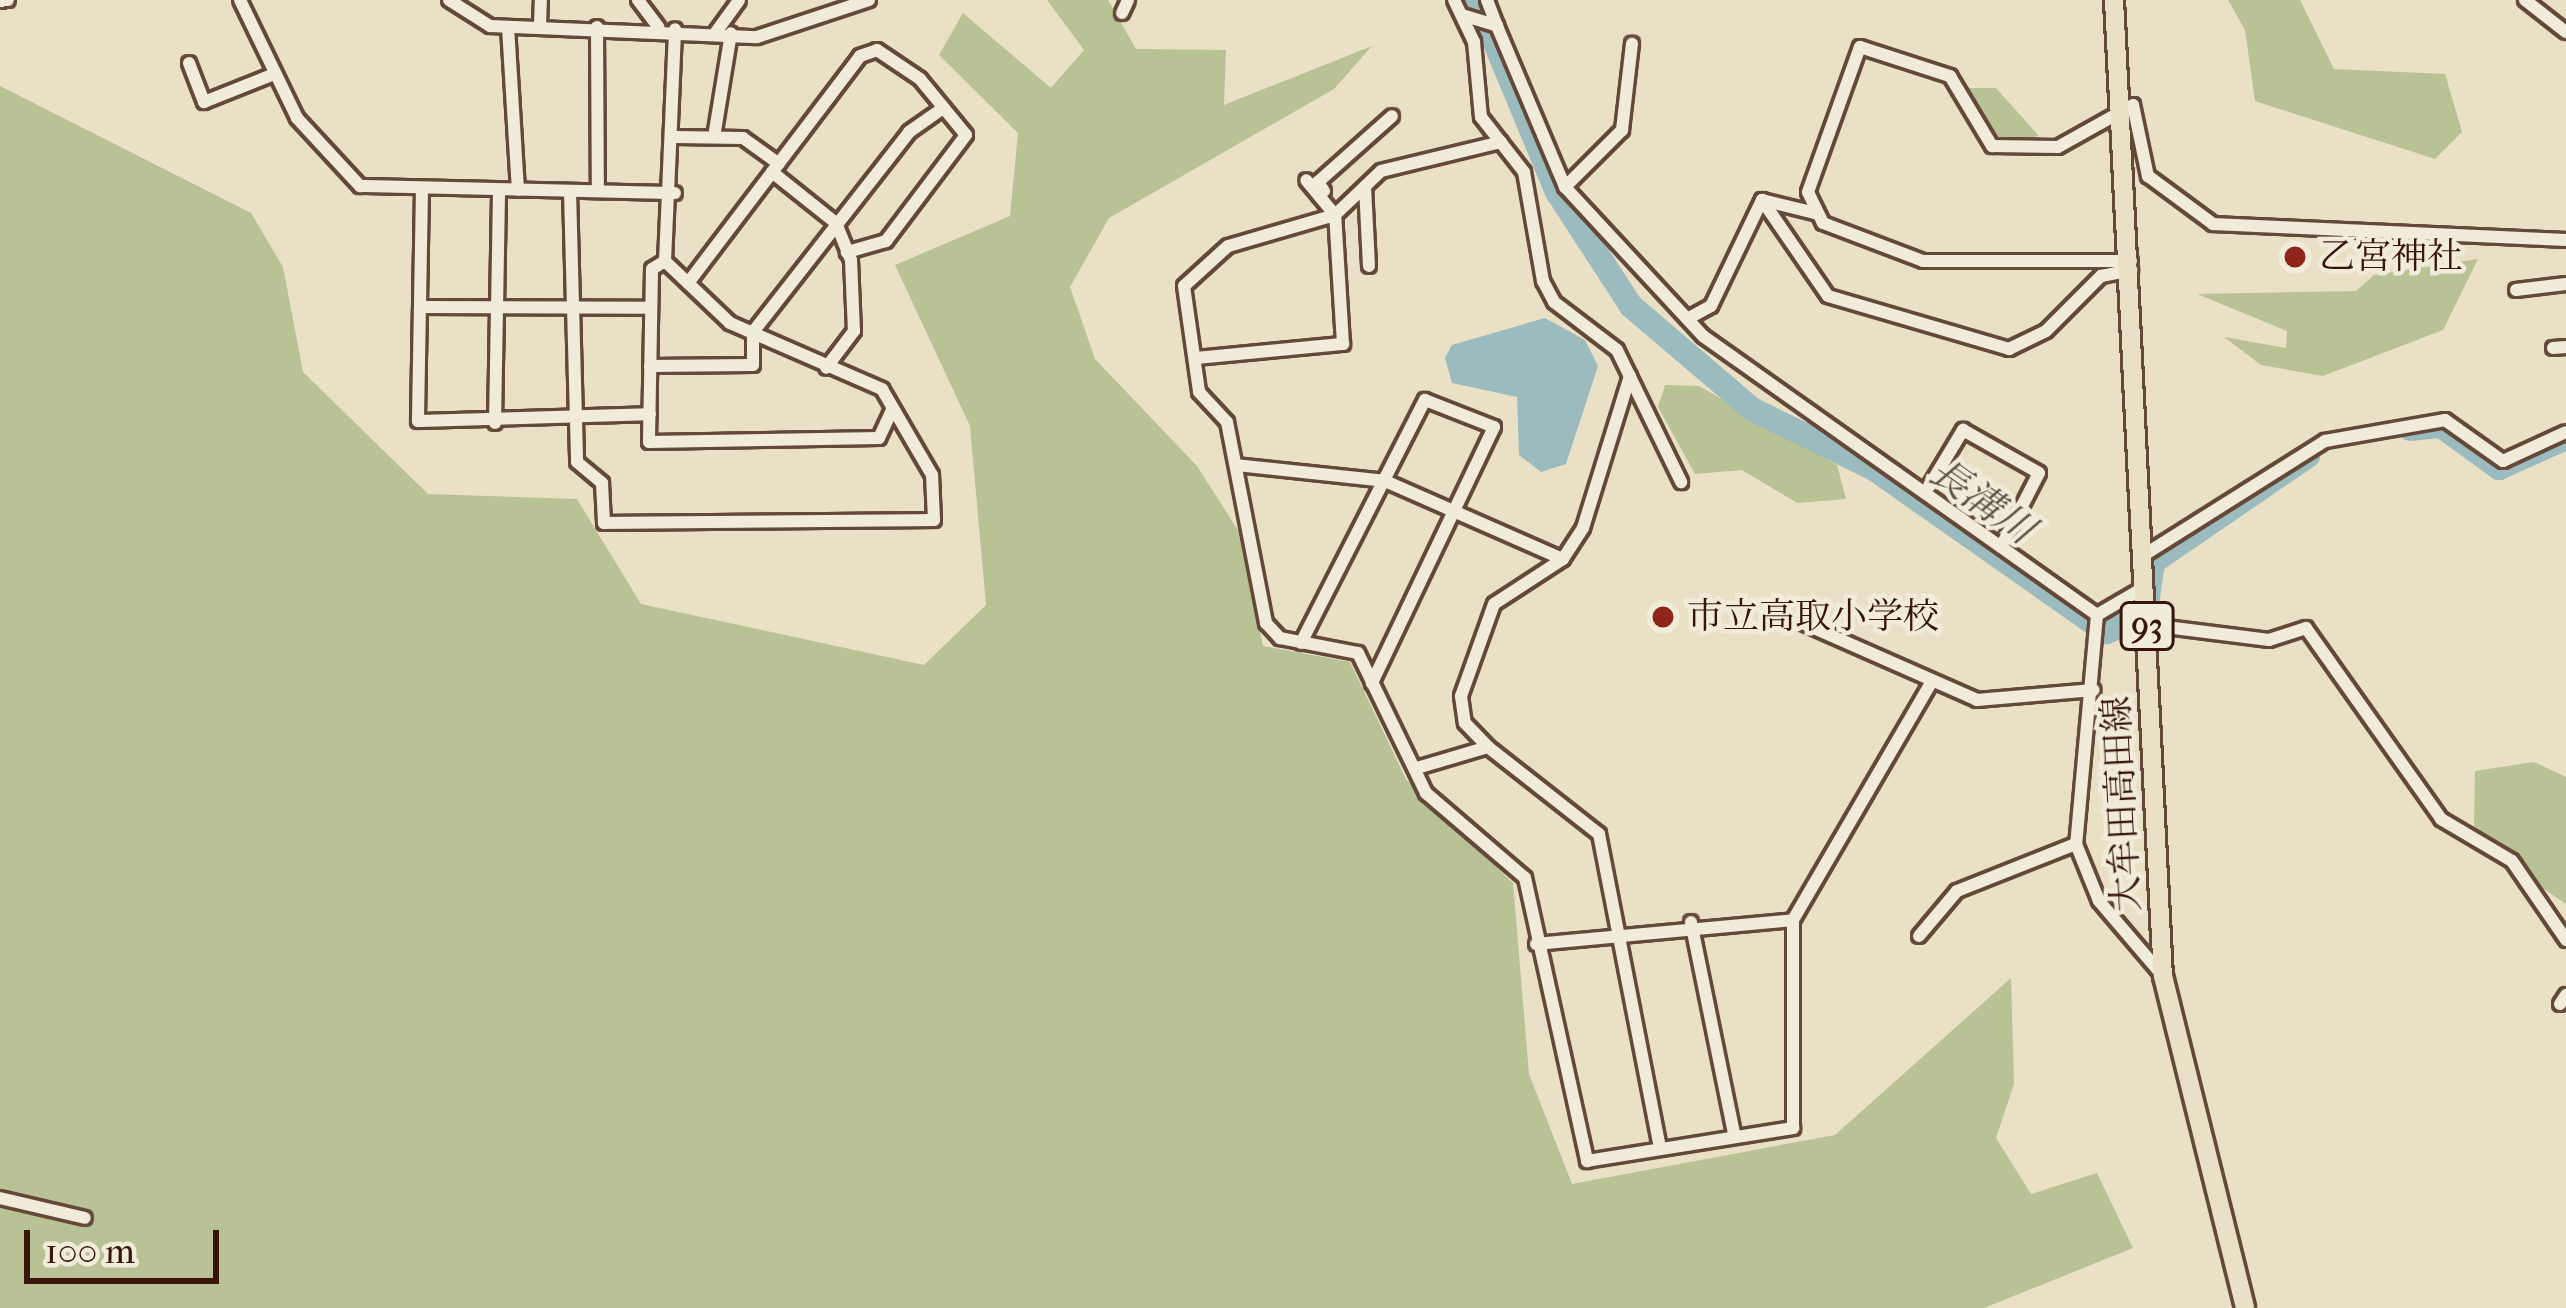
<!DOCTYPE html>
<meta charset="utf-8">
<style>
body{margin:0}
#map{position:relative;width:2566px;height:1308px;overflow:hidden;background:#e9e0c6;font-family:"IM FELL French Canon","Noto Serif JP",serif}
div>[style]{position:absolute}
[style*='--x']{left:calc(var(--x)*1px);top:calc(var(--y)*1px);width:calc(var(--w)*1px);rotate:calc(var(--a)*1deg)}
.green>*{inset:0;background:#b8c294}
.water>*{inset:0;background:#9bbbbe}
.river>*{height:24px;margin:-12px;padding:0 12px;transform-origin:12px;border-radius:12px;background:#9bbbbe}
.roads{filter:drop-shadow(3px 0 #644838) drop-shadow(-3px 0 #644838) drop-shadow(0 3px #644838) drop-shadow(0 -3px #644838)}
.street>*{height:12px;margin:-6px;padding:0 6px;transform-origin:6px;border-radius:6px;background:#f1ebda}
.primary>*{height:18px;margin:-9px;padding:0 9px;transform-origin:9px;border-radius:9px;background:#e9e0c6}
.dots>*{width:33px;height:33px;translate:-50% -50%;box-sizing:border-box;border:6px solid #f1ebda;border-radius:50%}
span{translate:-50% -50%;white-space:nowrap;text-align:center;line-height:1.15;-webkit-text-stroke:9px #f1ebda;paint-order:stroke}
.shield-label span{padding:3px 9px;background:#f1ebda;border:3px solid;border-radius:9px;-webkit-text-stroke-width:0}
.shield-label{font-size:33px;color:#371609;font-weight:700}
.poi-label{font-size:36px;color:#371609}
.left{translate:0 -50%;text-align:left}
.street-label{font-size:36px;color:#371609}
.water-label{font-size:39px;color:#5a5048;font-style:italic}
.scale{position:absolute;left:24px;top:1230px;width:195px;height:54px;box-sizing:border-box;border:6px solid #371609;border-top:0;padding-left:15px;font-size:36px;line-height:42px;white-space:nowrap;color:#371609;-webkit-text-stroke:9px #f1ebda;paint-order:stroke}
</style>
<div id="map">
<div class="green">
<i style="clip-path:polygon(1047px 0,1108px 0,1136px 49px,1226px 50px,1224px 105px,1372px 46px,1334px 89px,1109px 218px,1070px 287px,1095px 359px,1197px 466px,1241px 535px,1263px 646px,1350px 662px,1406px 779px,1513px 883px,1529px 1074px,1572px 1184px,1835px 1135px,2011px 978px,2014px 1084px,1996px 1138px,2031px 1194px,2097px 1173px,2133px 1248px,1984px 1308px,0 1308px,0 86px,251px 213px,283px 267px,303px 372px,428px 494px,577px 499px,641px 604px,924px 665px,986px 605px,970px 426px,895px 265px,1010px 216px,1018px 133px,939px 55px,963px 13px,1051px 88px,1084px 50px)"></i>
<i style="clip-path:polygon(2228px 0,2300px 0,2334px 69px,2445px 74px,2462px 132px,2435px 159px,2255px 101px,2245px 30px)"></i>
<i style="clip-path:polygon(1966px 88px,1996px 88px,2039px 136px,2002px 142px)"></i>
<i style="clip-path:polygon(2478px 259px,2443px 330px,2323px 376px,2261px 365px,2224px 337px,2286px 348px,2287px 331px,2197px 294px,2356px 291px,2374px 275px)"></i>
<i style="clip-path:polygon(1665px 385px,1699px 386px,1837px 465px,1846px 499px,1797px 503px,1742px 470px,1695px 474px,1658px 407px)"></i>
<i style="clip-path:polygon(2534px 762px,2566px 777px,2566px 904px,2489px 852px,2474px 825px,2475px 771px)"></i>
</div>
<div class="water">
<i style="clip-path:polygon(1545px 318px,1585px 340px,1598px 366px,1566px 464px,1541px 472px,1519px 455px,1517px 397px,1452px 383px,1445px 358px,1452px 345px)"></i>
</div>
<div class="river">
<i style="--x:1477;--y:0;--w:208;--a:67.4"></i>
<i style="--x:1557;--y:192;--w:136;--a:57"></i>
<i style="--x:1631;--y:306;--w:159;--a:40.4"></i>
<i style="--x:1752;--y:409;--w:136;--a:26.2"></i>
<i style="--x:1874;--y:469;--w:284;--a:35.1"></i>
<i style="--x:2106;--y:632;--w:41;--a:-19.7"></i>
<i style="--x:2145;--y:618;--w:57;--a:-81.9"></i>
<i style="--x:2153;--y:562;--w:188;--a:-34.4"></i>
<i style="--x:2410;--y:429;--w:31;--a:-6"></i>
<i style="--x:2441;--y:426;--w:72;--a:35.9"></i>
<i style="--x:2499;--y:468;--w:73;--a:-24.1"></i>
</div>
<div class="roads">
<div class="street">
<i style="--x:240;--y:0;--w:131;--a:64.2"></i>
<i style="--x:297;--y:118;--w:93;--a:47.2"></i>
<i style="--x:360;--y:186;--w:315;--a:1.3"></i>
<i style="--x:449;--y:0;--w:49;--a:32.4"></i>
<i style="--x:490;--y:26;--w:267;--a:2.4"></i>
<i style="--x:757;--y:37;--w:118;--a:-18.3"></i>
<i style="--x:638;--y:0;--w:34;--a:53"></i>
<i style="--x:1454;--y:0;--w:47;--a:64.5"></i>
<i style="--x:1474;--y:42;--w:75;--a:84.7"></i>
<i style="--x:1481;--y:117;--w:70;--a:52"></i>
<i style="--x:1524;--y:172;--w:111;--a:80.1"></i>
<i style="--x:1543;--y:281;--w:24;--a:62"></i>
<i style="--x:1554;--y:302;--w:79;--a:37.3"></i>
<i style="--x:1617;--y:350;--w:147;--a:64.1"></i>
<i style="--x:1487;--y:0;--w:28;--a:69"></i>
<i style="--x:2525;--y:0;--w:52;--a:38"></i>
<i style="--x:0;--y:1;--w:8;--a:-7"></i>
<i style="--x:1122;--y:13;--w:14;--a:-65"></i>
<i style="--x:1462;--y:15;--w:37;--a:17"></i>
<i style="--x:1497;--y:26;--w:175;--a:67.1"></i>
<i style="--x:1565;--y:187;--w:203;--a:47.2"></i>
<i style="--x:1703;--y:336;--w:483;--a:35.3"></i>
<i style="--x:540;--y:25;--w:25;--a:-88"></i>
<i style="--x:508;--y:27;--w:163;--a:86.5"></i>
<i style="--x:597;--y:27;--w:164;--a:89.7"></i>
<i style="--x:716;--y:32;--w:39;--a:-54"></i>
<i style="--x:189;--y:63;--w:42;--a:69"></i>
<i style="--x:204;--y:102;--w:73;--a:-21.7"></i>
<i style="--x:675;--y:137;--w:68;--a:0.8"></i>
<i style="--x:743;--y:138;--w:44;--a:35.8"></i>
<i style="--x:714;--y:137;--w:105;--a:-80.7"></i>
<i style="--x:1501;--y:142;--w:123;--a:166.4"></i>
<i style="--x:1381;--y:171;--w:64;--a:136.3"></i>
<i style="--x:1335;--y:215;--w:111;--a:163.8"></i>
<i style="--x:1228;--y:246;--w:59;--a:137.7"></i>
<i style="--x:1184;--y:286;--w:107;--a:81.9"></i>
<i style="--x:1199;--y:392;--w:41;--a:47"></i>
<i style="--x:1227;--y:422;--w:205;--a:79"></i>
<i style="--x:1266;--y:623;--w:21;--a:47"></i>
<i style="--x:1280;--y:638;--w:79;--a:10.9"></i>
<i style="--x:1358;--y:653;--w:156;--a:64.1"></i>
<i style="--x:1426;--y:793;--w:130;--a:40.6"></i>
<i style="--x:1525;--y:878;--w:290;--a:77.6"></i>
<i style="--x:1587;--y:1161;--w:209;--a:-9.1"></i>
<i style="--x:1793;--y:1128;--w:208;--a:-90"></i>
<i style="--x:1793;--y:920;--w:271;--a:-59.8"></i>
<i style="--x:772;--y:172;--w:82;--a:38.6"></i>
<i style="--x:836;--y:223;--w:40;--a:68"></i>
<i style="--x:851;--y:260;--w:71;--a:87.6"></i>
<i style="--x:854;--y:331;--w:46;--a:127.1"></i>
<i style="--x:1365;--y:187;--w:79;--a:87.1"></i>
<i style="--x:1565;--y:187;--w:81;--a:-45"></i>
<i style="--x:1622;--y:130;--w:87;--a:-83.4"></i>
<i style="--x:422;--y:189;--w:232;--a:91"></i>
<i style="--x:418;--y:421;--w:232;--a:-1.7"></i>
<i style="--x:570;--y:191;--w:271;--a:88.5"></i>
<i style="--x:577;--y:462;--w:33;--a:40"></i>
<i style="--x:602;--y:483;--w:40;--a:87.1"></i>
<i style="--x:604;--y:523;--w:330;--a:-0.5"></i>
<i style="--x:934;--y:520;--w:45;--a:-92.5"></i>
<i style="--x:932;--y:475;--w:99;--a:-120.2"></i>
<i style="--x:882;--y:389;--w:166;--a:-156.5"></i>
<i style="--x:730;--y:323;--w:90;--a:-136.4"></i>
<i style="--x:665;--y:261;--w:232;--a:-87.5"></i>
<i style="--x:1324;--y:191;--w:11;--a:-124"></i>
<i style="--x:1318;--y:182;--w:99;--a:-41.7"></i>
<i style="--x:1762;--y:200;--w:116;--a:55.5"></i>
<i style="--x:1828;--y:296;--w:189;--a:16.3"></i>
<i style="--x:2009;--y:349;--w:41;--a:-25.9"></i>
<i style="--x:2046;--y:331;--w:78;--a:-45"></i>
<i style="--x:2101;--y:276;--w:31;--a:-11"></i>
<i style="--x:665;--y:261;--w:15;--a:148"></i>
<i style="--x:652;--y:269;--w:173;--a:91"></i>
<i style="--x:649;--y:442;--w:230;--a:-1"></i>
<i style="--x:879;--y:438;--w:31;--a:-65"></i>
<i style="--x:2131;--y:261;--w:208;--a:180"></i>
<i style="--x:1923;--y:261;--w:107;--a:-159.2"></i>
<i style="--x:1823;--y:223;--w:34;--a:-116"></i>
<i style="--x:1808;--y:192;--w:154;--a:-70.3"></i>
<i style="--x:1860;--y:47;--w:95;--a:17.9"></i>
<i style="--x:1950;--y:76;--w:82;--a:59"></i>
<i style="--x:1992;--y:146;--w:66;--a:0.9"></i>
<i style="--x:2058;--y:147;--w:86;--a:-29.2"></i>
<i style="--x:2133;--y:105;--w:73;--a:78.1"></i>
<i style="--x:2148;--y:176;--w:81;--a:36.4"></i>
<i style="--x:2213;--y:224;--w:353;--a:2.6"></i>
<i style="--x:688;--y:283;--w:285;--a:-52.8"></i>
<i style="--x:860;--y:56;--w:18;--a:-19"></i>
<i style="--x:877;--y:50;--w:52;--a:34"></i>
<i style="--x:920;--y:79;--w:72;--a:50.6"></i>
<i style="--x:966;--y:135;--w:133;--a:127"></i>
<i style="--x:886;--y:241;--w:41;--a:164.2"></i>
<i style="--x:2516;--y:290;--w:50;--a:-6.8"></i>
<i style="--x:420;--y:307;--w:230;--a:0.2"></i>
<i style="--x:1689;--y:318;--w:25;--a:-29"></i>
<i style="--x:1711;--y:306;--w:118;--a:-64.3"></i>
<i style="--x:1762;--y:200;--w:55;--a:13.8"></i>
<i style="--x:2553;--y:348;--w:13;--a:-4"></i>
<i style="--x:1197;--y:358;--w:147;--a:-5.5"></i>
<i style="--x:1343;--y:344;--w:129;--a:-93.5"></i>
<i style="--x:1335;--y:215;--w:45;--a:-129.6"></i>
<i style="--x:650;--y:366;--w:103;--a:-0.6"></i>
<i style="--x:753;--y:365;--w:33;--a:-90"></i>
<i style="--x:753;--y:332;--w:254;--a:-52"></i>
<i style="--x:909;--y:132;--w:42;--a:-35.2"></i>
<i style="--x:1630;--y:376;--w:159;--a:107.2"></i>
<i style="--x:1583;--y:528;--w:37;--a:123"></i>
<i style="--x:1563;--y:559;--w:82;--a:146.9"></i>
<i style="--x:1494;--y:604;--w:98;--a:109.7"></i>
<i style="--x:1461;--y:696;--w:27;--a:82"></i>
<i style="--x:1465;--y:723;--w:33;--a:46"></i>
<i style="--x:1488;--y:747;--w:141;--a:38.1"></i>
<i style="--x:1599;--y:834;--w:319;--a:79"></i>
<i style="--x:495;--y:423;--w:233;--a:-89"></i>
<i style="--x:1236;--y:465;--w:150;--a:6.1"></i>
<i style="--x:1385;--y:481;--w:194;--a:23.7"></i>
<i style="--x:1925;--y:493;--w:74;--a:-58.9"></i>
<i style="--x:1963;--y:430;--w:87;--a:29.5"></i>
<i style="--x:2039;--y:473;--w:83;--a:117.2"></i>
<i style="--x:2144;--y:555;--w:214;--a:-32.2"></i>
<i style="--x:2325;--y:441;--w:122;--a:-9.9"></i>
<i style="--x:2445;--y:420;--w:71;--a:35.3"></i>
<i style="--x:2503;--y:461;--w:69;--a:-24.7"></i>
<i style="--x:2146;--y:607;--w:28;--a:45"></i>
<i style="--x:2166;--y:627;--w:104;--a:7.2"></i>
<i style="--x:2269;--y:640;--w:39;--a:-18"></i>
<i style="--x:2306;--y:628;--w:234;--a:54.7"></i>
<i style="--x:2441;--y:819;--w:82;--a:30.6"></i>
<i style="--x:2512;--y:861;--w:96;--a:55.6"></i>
<i style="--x:2097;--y:615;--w:230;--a:95.2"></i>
<i style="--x:2076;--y:844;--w:61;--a:68"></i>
<i style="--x:2099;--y:901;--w:99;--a:49.5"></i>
<i style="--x:2097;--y:615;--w:56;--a:-30.3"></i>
<i style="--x:1798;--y:621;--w:196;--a:23.8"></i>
<i style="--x:1977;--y:700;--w:117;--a:-4.9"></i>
<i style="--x:1301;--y:643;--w:273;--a:-63"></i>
<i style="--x:1425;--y:400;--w:74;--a:21.4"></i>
<i style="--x:1494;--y:427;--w:284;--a:115.5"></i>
<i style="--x:1417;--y:768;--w:74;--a:-16.5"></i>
<i style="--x:1691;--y:922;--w:216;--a:78.5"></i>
<i style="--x:1919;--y:936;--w:59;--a:-49.8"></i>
<i style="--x:1957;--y:891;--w:128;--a:-21.6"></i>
<i style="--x:1536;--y:944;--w:258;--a:-5.3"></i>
<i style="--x:2560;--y:1004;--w:11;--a:-56"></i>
<i style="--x:0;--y:1198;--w:87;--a:13.2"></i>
</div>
<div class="primary">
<i style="--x:2114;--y:0;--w:977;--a:87.13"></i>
<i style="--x:2163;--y:976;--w:342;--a:76.1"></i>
</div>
</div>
<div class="dots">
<i style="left:2295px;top:257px;background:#8f2418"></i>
<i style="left:1663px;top:617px;background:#8f2418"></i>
</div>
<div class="shield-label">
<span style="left:2147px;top:626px">93</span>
</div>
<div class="poi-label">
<span class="left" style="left:2319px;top:257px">乙宮神社</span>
<span class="left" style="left:1687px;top:617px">市立高取小学校</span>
</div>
<div class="street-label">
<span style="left:2122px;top:804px;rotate:-93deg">大牟田高田線</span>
</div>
<div class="water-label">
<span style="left:1982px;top:501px;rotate:35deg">長溝川</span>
</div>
<div class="scale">100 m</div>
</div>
